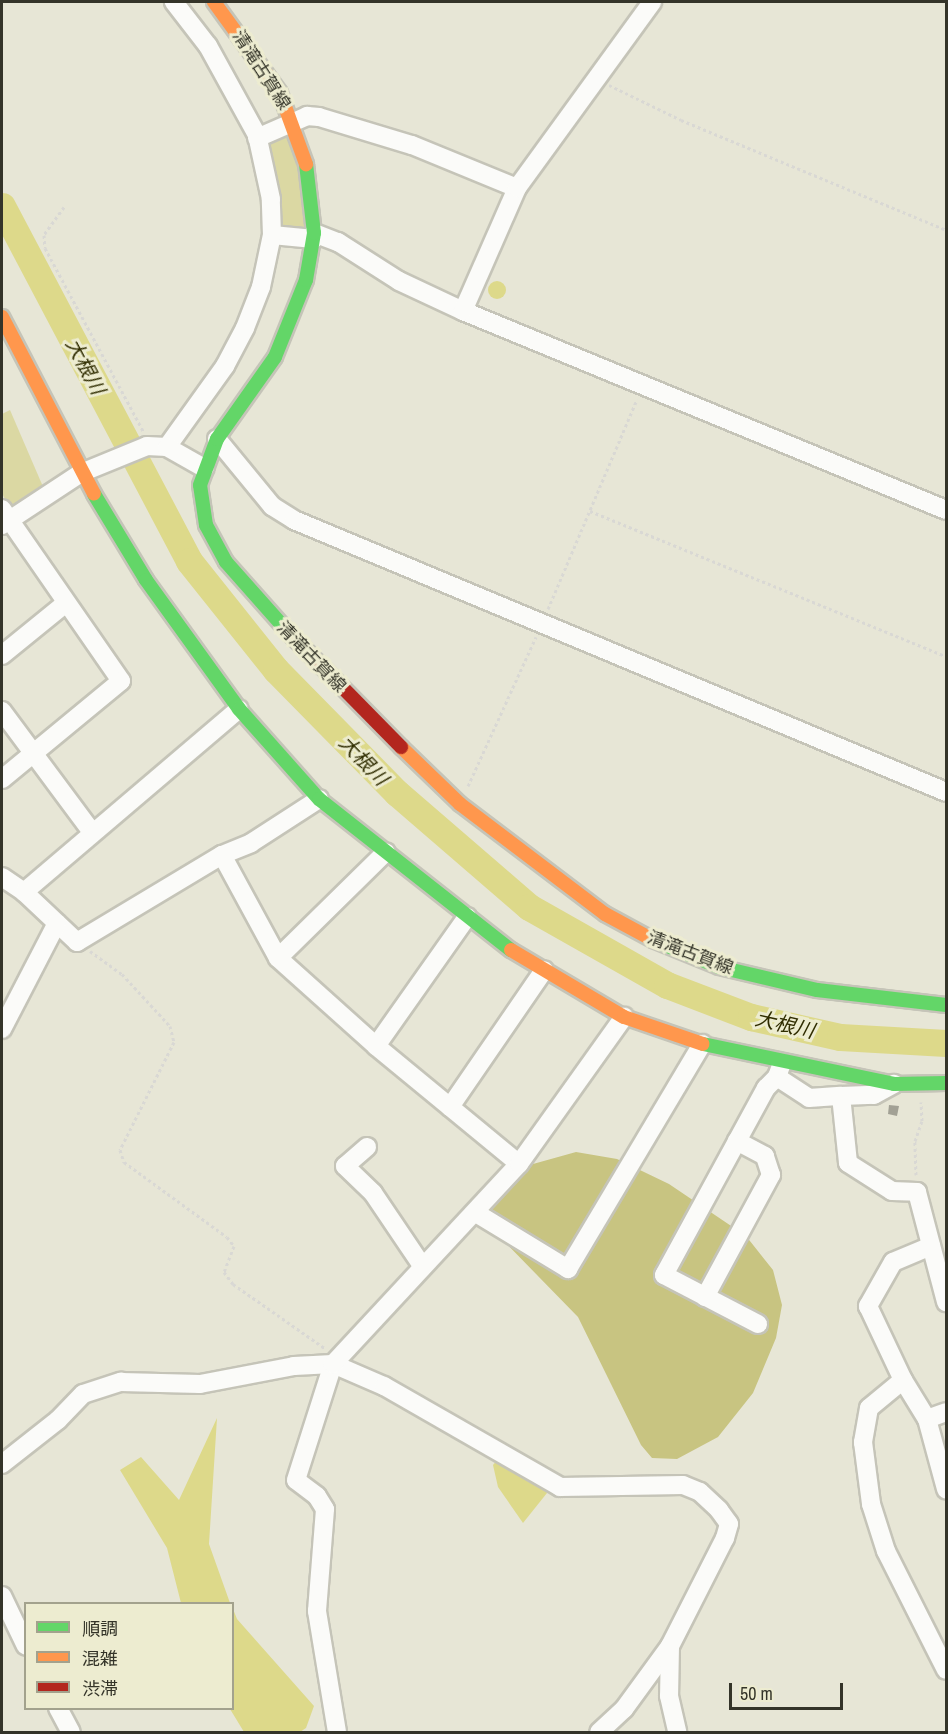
<!DOCTYPE html>
<meta charset="utf-8">
<style>
body{margin:0}
#map{position:relative;width:948px;height:1734px;overflow:hidden;background:#e7e6d6;font-family:"Archivo Narrow","Noto Sans JP",sans-serif}
div>[style]{position:absolute}
[style*='--x']{left:calc(var(--x)*1px);top:calc(var(--y)*1px);width:calc(var(--w)*1px);rotate:calc(var(--a)*1deg)}
.green>*{inset:0;background:#dbd8a3}
.forest>*{inset:0;background:#c8c481}
.water>*{inset:0;background:#ddd98a}
.round{border-radius:50%}
.river>*{height:27px;margin:-13.5px;padding:0 13.5px;transform-origin:13.5px;border-radius:13.5px;background:#ddd98a}
.building>*{inset:0;background:#a2a195}
.path>*{height:3px;margin-top:-1.5px;transform-origin:0;background:repeating-linear-gradient(90deg,#d9d8d4 0 3px,transparent 0 6px)}
.roads{filter:drop-shadow(2px 0 #c5c4b8) drop-shadow(-2px 0 #c5c4b8) drop-shadow(0 2px #c5c4b8) drop-shadow(0 -2px #c5c4b8)}
.street>*{height:18px;margin:-9px;padding:0 9px;transform-origin:9px;border-radius:9px;background:#fbfbf9}
.fast>*{height:14px;margin:-7px;padding:0 7px;transform-origin:7px;border-radius:7px;background:#63d668}
.slow>*{height:14px;margin:-7px;padding:0 7px;transform-origin:7px;border-radius:7px;background:#ff974d}
.jam>*{height:14px;margin:-7px;padding:0 7px;transform-origin:7px;border-radius:7px;background:#b3261e}
span{translate:-50% -50%;white-space:nowrap;text-align:center;line-height:1.15;-webkit-text-stroke:6px #edecd0;paint-order:stroke}
.street-label{font-size:18px;color:#343429}
.water-label{font-size:20px;color:#302d00;font-style:italic}
.frame{position:absolute;inset:0;border:3px solid #343429;pointer-events:none}
.legend{position:absolute;left:24px;top:1602px;width:210px;height:108px;box-sizing:border-box;background:#edecd0;border:2px solid #a3a28d;margin:0;padding:8px 10px;list-style:none;font-size:18px;color:#343429}
.legend li{display:flex;align-items:center;gap:12px;height:30px}
.legend b{width:30px;border:2px solid #a3a28d}
.scale{position:absolute;left:729px;top:1683px;width:114px;height:27px;box-sizing:border-box;border:3px solid #343429;border-top:0;padding-left:8px;font-size:18px;line-height:21px;white-space:nowrap;color:#343429;-webkit-text-stroke:4px #edecd0;paint-order:stroke}
</style>
<div id="map">
<div class="green">
<i style="clip-path:polygon(287px 130px,298px 163px,305px 231px,277px 229px,267px 138px)"></i>
<i style="clip-path:polygon(10px 410px,44px 489px,10px 510px,2px 493px,2px 414px)"></i>
</div>
<div class="forest">
<i style="clip-path:polygon(576px 1152px,617px 1159px,669px 1184px,746px 1236px,773px 1270px,782px 1305px,776px 1338px,753px 1393px,718px 1437px,677px 1459px,652px 1458px,641px 1445px,578px 1317px,497px 1234px,486px 1207px,507px 1176px,533px 1164px)"></i>
</div>
<div class="water">
<i class="round" style="left:488px;top:281px;width:18px;height:18px"></i>
<i style="clip-path:polygon(217px 1418px,209px 1544px,230px 1603px,181px 1603px,167px 1548px,120px 1470px,141px 1457px,179px 1500px)"></i>
<i style="clip-path:polygon(498px 1459px,546px 1489px,547px 1493px,523px 1523px,498px 1487px,493px 1465px)"></i>
<i style="clip-path:polygon(233px 1609px,237px 1619px,314px 1706px,306px 1728px,300px 1732px,244px 1732px,230px 1709px)"></i>
</div>
<div class="river">
<i style="--x:2;--y:206;--w:401;--a:62.2"></i>
<i style="--x:189;--y:561;--w:139;--a:51.4"></i>
<i style="--x:276;--y:670;--w:173;--a:45.5"></i>
<i style="--x:397;--y:793;--w:174;--a:40.8"></i>
<i style="--x:529;--y:907;--w:159;--a:29.5"></i>
<i style="--x:667;--y:985;--w:90;--a:20.9"></i>
<i style="--x:751;--y:1017;--w:91;--a:12.7"></i>
<i style="--x:840;--y:1037;--w:106;--a:3.2"></i>
</div>
<div class="building">
<i style="clip-path:polygon(889px 1105px,899px 1106px,897px 1116px,888px 1114px)"></i>
</div>
<div class="path">
<i style="--x:609;--y:85;--w:80;--a:25.9"></i>
<i style="--x:681;--y:120;--w:287;--a:22.5"></i>
<i style="--x:64;--y:207;--w:34;--a:126"></i>
<i style="--x:44;--y:235;--w:13;--a:86"></i>
<i style="--x:45;--y:248;--w:208;--a:61.8"></i>
<i style="--x:590;--y:511;--w:384;--a:22.2"></i>
<i style="--x:548;--y:609;--w:228;--a:-67"></i>
<i style="--x:468;--y:786;--w:164;--a:-65.5"></i>
<i style="--x:90;--y:951;--w:39;--a:36"></i>
<i style="--x:122;--y:974;--w:71;--a:47.3"></i>
<i style="--x:170;--y:1026;--w:16;--a:76"></i>
<i style="--x:174;--y:1042;--w:121;--a:116.6"></i>
<i style="--x:120;--y:1150;--w:13;--a:72"></i>
<i style="--x:124;--y:1162;--w:127;--a:36.1"></i>
<i style="--x:227;--y:1237;--w:11;--a:52"></i>
<i style="--x:234;--y:1246;--w:28;--a:111"></i>
<i style="--x:224;--y:1272;--w:15;--a:53"></i>
<i style="--x:233;--y:1284;--w:113;--a:35"></i>
<i style="--x:916;--y:1175;--w:34;--a:-92"></i>
<i style="--x:915;--y:1141;--w:21;--a:-71"></i>
<i style="--x:922;--y:1121;--w:19;--a:-93"></i>
</div>
<div class="roads">
<div class="street">
<i style="--x:257;--y:138;--w:55;--a:-23.7"></i>
<i style="--x:307;--y:116;--w:12;--a:5"></i>
<i style="--x:319;--y:117;--w:97;--a:16.8"></i>
<i style="--x:412;--y:145;--w:113;--a:22.3"></i>
<i style="--x:314;--y:233;--w:26;--a:21"></i>
<i style="--x:338;--y:242;--w:72;--a:32.6"></i>
<i style="--x:399;--y:281;--w:71;--a:25.1"></i>
<i style="--x:463;--y:311;--w:522;--a:22.39"></i>
<i style="--x:272;--y:235;--w:42;--a:5.4"></i>
<i style="--x:463;--y:311;--w:134;--a:-66.3"></i>
<i style="--x:517;--y:188;--w:230;--a:-54"></i>
<i style="--x:217;--y:439;--w:87;--a:50.6"></i>
<i style="--x:272;--y:506;--w:26;--a:32"></i>
<i style="--x:294;--y:520;--w:706;--a:22.64"></i>
<i style="--x:167;--y:447;--w:100;--a:-54.4"></i>
<i style="--x:225;--y:366;--w:43;--a:-62.2"></i>
<i style="--x:245;--y:328;--w:44;--a:-68.7"></i>
<i style="--x:261;--y:287;--w:53;--a:-78.1"></i>
<i style="--x:272;--y:235;--w:36;--a:-92"></i>
<i style="--x:271;--y:199;--w:66;--a:-102.3"></i>
<i style="--x:257;--y:135;--w:102;--a:-118.8"></i>
<i style="--x:208;--y:46;--w:56;--a:-127.7"></i>
<i style="--x:2;--y:509;--w:209;--a:55.3"></i>
<i style="--x:121;--y:681;--w:154;--a:140.5"></i>
<i style="--x:2;--y:525;--w:95;--a:-33.4"></i>
<i style="--x:81;--y:473;--w:71;--a:-22.2"></i>
<i style="--x:147;--y:446;--w:20;--a:3"></i>
<i style="--x:167;--y:447;--w:43;--a:29.6"></i>
<i style="--x:2;--y:655;--w:82;--a:-39.1"></i>
<i style="--x:2;--y:711;--w:151;--a:53.4"></i>
<i style="--x:222;--y:855;--w:117;--a:61.5"></i>
<i style="--x:278;--y:958;--w:132;--a:41.9"></i>
<i style="--x:376;--y:1046;--w:185;--a:39.5"></i>
<i style="--x:2;--y:877;--w:27;--a:34"></i>
<i style="--x:24;--y:892;--w:73;--a:43.3"></i>
<i style="--x:77;--y:942;--w:169;--a:-31"></i>
<i style="--x:222;--y:855;--w:31;--a:-22"></i>
<i style="--x:251;--y:843;--w:81;--a:-32.9"></i>
<i style="--x:24;--y:892;--w:282;--a:-40.4"></i>
<i style="--x:278;--y:958;--w:151;--a:-44.5"></i>
<i style="--x:2;--y:1029;--w:119;--a:-62.6"></i>
<i style="--x:376;--y:1046;--w:158;--a:-54.8"></i>
<i style="--x:782;--y:1063;--w:15;--a:110"></i>
<i style="--x:777;--y:1077;--w:38;--a:33"></i>
<i style="--x:809;--y:1098;--w:32;--a:-4"></i>
<i style="--x:841;--y:1096;--w:67;--a:84"></i>
<i style="--x:848;--y:1163;--w:52;--a:32.5"></i>
<i style="--x:892;--y:1191;--w:25;--a:2"></i>
<i style="--x:917;--y:1192;--w:114;--a:75.2"></i>
<i style="--x:841;--y:1096;--w:33;--a:-2"></i>
<i style="--x:874;--y:1095;--w:23;--a:-29"></i>
<i style="--x:450;--y:1107;--w:166;--a:-55.5"></i>
<i style="--x:367;--y:1147;--w:29;--a:139"></i>
<i style="--x:345;--y:1166;--w:39;--a:44"></i>
<i style="--x:373;--y:1193;--w:89;--a:56"></i>
<i style="--x:476;--y:1213;--w:108;--a:31.3"></i>
<i style="--x:568;--y:1269;--w:262;--a:-59.2"></i>
<i style="--x:931;--y:1246;--w:41;--a:157.2"></i>
<i style="--x:893;--y:1262;--w:51;--a:119.6"></i>
<i style="--x:868;--y:1306;--w:82;--a:64.7"></i>
<i style="--x:903;--y:1380;--w:44;--a:140.5"></i>
<i style="--x:869;--y:1408;--w:35;--a:100"></i>
<i style="--x:863;--y:1442;--w:63;--a:82.6"></i>
<i style="--x:871;--y:1504;--w:49;--a:72.3"></i>
<i style="--x:886;--y:1551;--w:133;--a:63.2"></i>
<i style="--x:705;--y:1297;--w:139;--a:-61.6"></i>
<i style="--x:771;--y:1175;--w:20;--a:-108"></i>
<i style="--x:765;--y:1156;--w:32;--a:-152"></i>
<i style="--x:758;--y:1324;--w:106;--a:-152.5"></i>
<i style="--x:664;--y:1275;--w:213;--a:-61.4"></i>
<i style="--x:766;--y:1088;--w:16;--a:-45"></i>
<i style="--x:903;--y:1380;--w:46;--a:58.4"></i>
<i style="--x:927;--y:1419;--w:73;--a:74.8"></i>
<i style="--x:927;--y:1419;--w:20;--a:-20"></i>
<i style="--x:2;--y:1464;--w:71;--a:-38.2"></i>
<i style="--x:58;--y:1420;--w:36;--a:-46"></i>
<i style="--x:83;--y:1394;--w:40;--a:-18"></i>
<i style="--x:121;--y:1382;--w:79;--a:1.5"></i>
<i style="--x:200;--y:1384;--w:96;--a:-10.8"></i>
<i style="--x:294;--y:1366;--w:39;--a:-3"></i>
<i style="--x:333;--y:1364;--w:56;--a:23.3"></i>
<i style="--x:384;--y:1386;--w:203;--a:29.8"></i>
<i style="--x:560;--y:1487;--w:123;--a:-0.9"></i>
<i style="--x:683;--y:1485;--w:18;--a:22"></i>
<i style="--x:700;--y:1492;--w:26;--a:43"></i>
<i style="--x:719;--y:1510;--w:17;--a:54"></i>
<i style="--x:729;--y:1524;--w:15;--a:106"></i>
<i style="--x:725;--y:1538;--w:121;--a:117"></i>
<i style="--x:670;--y:1646;--w:78;--a:126.1"></i>
<i style="--x:624;--y:1709;--w:34;--a:137"></i>
<i style="--x:2;--y:1596;--w:55;--a:64.4"></i>
<i style="--x:670;--y:1646;--w:50;--a:91.1"></i>
<i style="--x:669;--y:1696;--w:37;--a:77"></i>
<i style="--x:58;--y:1708;--w:27;--a:62"></i>
<i style="--x:337;--y:1732;--w:123;--a:-99.4"></i>
<i style="--x:317;--y:1611;--w:102;--a:-85.5"></i>
<i style="--x:325;--y:1509;--w:15;--a:-122"></i>
<i style="--x:317;--y:1496;--w:26;--a:-143"></i>
<i style="--x:296;--y:1480;--w:122;--a:-72.3"></i>
<i style="--x:333;--y:1364;--w:273;--a:-47.1"></i>
<i style="--x:519;--y:1164;--w:181;--a:-54.5"></i>
</div>
<div class="fast">
<i style="--x:94;--y:494;--w:100;--a:58.8"></i>
<i style="--x:146;--y:580;--w:159;--a:54.2"></i>
<i style="--x:239;--y:709;--w:120;--a:48.4"></i>
<i style="--x:319;--y:799;--w:244;--a:38.2"></i>
<i style="--x:289;--y:633;--w:95;--a:-131.6"></i>
<i style="--x:226;--y:562;--w:42;--a:-118.4"></i>
<i style="--x:206;--y:525;--w:40;--a:-98.5"></i>
<i style="--x:200;--y:485;--w:49;--a:-69.7"></i>
<i style="--x:217;--y:439;--w:100;--a:-54.7"></i>
<i style="--x:275;--y:357;--w:83;--a:-68.1"></i>
<i style="--x:306;--y:280;--w:48;--a:-80.3"></i>
<i style="--x:314;--y:233;--w:69;--a:-96.6"></i>
<i style="--x:653;--y:940;--w:71;--a:22.2"></i>
<i style="--x:719;--y:967;--w:101;--a:13.2"></i>
<i style="--x:817;--y:990;--w:130;--a:6.6"></i>
<i style="--x:703;--y:1044;--w:195;--a:11.8"></i>
<i style="--x:894;--y:1084;--w:52;--a:-1.1"></i>
</div>
<div class="slow">
<i style="--x:214;--y:2;--w:112;--a:54"></i>
<i style="--x:280;--y:93;--w:76;--a:69.9"></i>
<i style="--x:2;--y:317;--w:199;--a:62.5"></i>
<i style="--x:401;--y:747;--w:82;--a:44"></i>
<i style="--x:460;--y:804;--w:182;--a:37.2"></i>
<i style="--x:605;--y:914;--w:55;--a:28.4"></i>
<i style="--x:511;--y:950;--w:131;--a:30.7"></i>
<i style="--x:624;--y:1017;--w:83;--a:18.9"></i>
</div>
<div class="jam">
<i style="--x:289;--y:633;--w:160;--a:45.5"></i>
</div>
</div>
<div class="street-label">
<span style="left:261px;top:70px;rotate:57deg">清滝古賀線</span>
<span style="left:311px;top:657px;rotate:46deg">清滝古賀線</span>
<span style="left:690px;top:953px;rotate:21deg">清滝古賀線</span>
</div>
<div class="water-label">
<span style="left:86px;top:366px;rotate:62deg">大根川</span>
<span style="left:364px;top:760px;rotate:46deg">大根川</span>
<span style="left:785px;top:1024px;rotate:13deg">大根川</span>
</div>
<div class="frame"></div>
<ul class="legend">
<li><b style="height:8px;background:#63d668"></b>順調</li>
<li><b style="height:8px;background:#ff974d"></b>混雑</li>
<li><b style="height:8px;background:#b3261e"></b>渋滞</li>
</ul>
<div class="scale">50 m</div>
</div>
